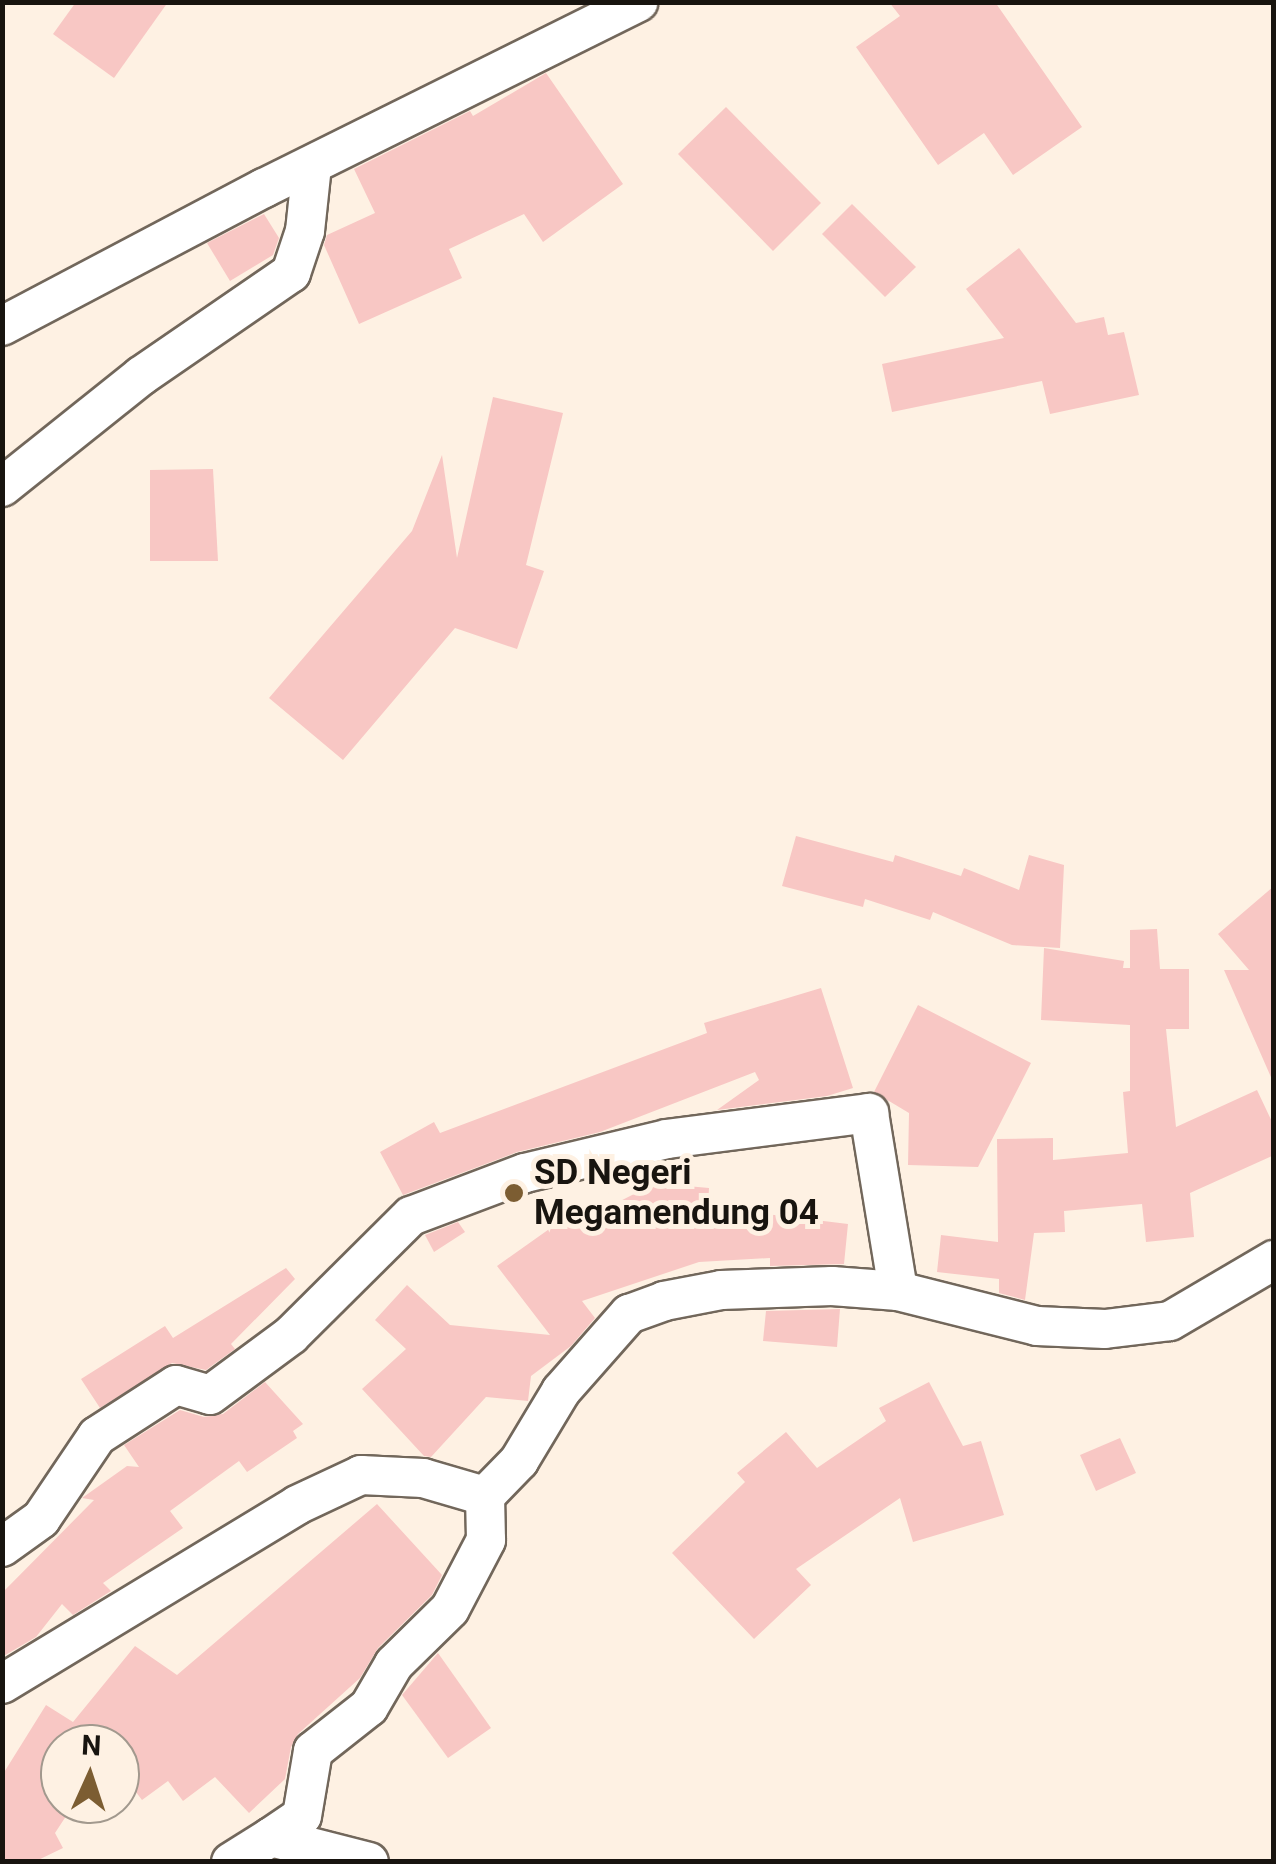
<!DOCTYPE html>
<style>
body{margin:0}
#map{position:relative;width:1276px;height:1864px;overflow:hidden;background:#fef1e3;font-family:Roboto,sans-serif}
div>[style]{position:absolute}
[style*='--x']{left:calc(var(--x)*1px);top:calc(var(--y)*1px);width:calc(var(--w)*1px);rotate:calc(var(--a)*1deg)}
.building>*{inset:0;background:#f8c7c4}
.roads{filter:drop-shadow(2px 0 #72675b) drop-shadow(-2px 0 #72675b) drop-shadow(0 2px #72675b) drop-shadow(0 -2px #72675b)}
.street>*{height:38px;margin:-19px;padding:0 19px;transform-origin:19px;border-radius:19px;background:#fff}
.dots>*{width:28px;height:28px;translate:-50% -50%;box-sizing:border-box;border:5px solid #fef1e3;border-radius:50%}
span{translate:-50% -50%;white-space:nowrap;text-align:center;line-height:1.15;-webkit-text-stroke:10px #fef1e3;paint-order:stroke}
.poi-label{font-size:35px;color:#18140f;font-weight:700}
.left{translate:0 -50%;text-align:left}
.frame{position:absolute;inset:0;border:5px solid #18140f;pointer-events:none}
.north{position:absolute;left:40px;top:1724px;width:100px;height:100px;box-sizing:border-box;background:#fef1e3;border:2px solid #a2998e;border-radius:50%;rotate:3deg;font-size:28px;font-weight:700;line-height:40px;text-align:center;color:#18140f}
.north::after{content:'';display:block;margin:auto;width:35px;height:45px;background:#7c5d32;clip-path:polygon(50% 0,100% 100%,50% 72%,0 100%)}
</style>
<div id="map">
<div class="building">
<i style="clip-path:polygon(76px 2px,168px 2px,114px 78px,53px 34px)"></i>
<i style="clip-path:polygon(889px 2px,995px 2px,1082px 127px,1013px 175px,984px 133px,938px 165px,856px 47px,900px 16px)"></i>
<i style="clip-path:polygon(546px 73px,623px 184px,543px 242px,524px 214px,449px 249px,462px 278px,359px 324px,324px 245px,327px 235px,375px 213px,354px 169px,470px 111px,473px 116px)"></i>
<i style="clip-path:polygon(726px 107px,821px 203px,773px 251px,678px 154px)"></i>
<i style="clip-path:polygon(852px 204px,916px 267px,885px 297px,822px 234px)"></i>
<i style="clip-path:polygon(264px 214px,279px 238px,273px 255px,230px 281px,207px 243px)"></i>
<i style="clip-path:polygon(1019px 248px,1076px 323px,1104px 317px,1108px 335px,1124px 332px,1139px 395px,1050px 414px,1042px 381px,892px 412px,882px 364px,1004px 338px,966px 289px)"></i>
<i style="clip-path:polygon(493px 397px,563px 413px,526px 565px,544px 571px,517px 649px,455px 628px,343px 760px,269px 698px,412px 531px,442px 455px,457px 558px)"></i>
<i style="clip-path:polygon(213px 469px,218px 561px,150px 561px,150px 470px)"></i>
<i style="clip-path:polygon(796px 836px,893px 862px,895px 855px,961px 876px,964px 868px,1019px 890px,1029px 855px,1064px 865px,1060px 948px,1012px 945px,933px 912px,930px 920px,865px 899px,863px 907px,782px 886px)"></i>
<i style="clip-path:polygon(1274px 886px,1274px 1084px,1224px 970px,1249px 970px,1218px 934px)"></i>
<i style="clip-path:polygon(1157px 929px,1160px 969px,1189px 969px,1189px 1029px,1166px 1029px,1176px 1127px,1257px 1090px,1274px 1126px,1274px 1155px,1190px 1193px,1194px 1237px,1146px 1242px,1142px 1204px,1064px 1211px,1065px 1232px,1034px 1233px,1025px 1300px,999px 1293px,999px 1279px,937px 1272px,941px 1235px,998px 1242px,997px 1139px,1053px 1138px,1053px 1160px,1128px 1153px,1123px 1092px,1130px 1091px,1130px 1025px,1041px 1020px,1044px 948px,1124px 961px,1123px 968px,1130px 968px,1130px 930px)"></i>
<i style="clip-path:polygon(821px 988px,853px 1088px,827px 1096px,717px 1110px,759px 1080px,755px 1072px,600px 1132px,517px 1152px,403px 1195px,380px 1152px,434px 1122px,440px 1133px,707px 1033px,704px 1023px)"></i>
<i style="clip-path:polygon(918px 1005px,1031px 1063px,978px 1167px,908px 1165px,909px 1113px,874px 1092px)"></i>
<i style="clip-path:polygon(631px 1181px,709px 1188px,708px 1207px,848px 1224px,844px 1264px,770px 1266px,770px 1258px,699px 1262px,582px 1301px,595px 1318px,571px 1346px,531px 1376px,528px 1401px,486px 1397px,431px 1457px,424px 1456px,362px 1389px,406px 1349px,375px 1320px,407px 1285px,450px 1325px,550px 1335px,497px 1266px,569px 1215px,575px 1224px,636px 1193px)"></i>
<i style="clip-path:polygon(458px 1222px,465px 1232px,434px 1252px,425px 1235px)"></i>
<i style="clip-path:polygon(286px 1268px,295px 1279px,231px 1344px,235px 1349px,206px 1370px,172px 1363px,100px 1408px,81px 1379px,165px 1326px,173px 1338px)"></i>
<i style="clip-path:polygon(840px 1309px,837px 1347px,763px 1341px,766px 1311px)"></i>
<i style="clip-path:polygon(265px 1382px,303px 1424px,293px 1431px,297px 1438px,247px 1472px,239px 1461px,170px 1511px,183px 1528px,103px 1583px,111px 1591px,73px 1615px,62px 1604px,36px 1637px,2px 1657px,2px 1593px,94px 1500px,82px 1498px,127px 1466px,139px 1467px,124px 1445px,180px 1410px,204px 1417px,223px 1414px)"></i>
<i style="clip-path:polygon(929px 1382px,963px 1446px,981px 1441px,1004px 1515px,913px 1542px,900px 1498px,796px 1569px,811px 1585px,754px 1639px,672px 1553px,745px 1482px,737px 1473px,786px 1432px,817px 1468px,886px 1421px,879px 1408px)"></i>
<i style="clip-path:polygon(1120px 1438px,1136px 1473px,1096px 1491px,1080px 1455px)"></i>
<i style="clip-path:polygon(377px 1504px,442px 1575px,432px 1595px,378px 1648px,360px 1678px,298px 1734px,291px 1747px,285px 1779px,249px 1813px,215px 1777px,183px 1801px,168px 1781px,142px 1800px,120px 1771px,120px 1744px,60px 1744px,60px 1804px,74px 1804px,55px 1833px,63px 1848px,34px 1862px,2px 1862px,3px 1774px,46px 1705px,73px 1722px,135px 1646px,177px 1675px)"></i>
<i style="clip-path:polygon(438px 1653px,491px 1728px,448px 1758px,402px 1695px)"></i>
</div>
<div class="roads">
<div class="street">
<i style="--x:2;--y:326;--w:296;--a:-27.8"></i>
<i style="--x:264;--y:188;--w:418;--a:-26.4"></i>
<i style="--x:2;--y:487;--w:178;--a:-38.6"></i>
<i style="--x:141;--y:376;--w:182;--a:-34.5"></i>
<i style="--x:291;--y:273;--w:44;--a:-71.6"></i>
<i style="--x:305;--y:231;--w:65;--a:-83.9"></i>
<i style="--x:2;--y:1547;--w:48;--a:-35.7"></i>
<i style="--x:41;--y:1519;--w:100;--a:-56"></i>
<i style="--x:97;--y:1436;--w:94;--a:-32.8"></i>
<i style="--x:176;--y:1385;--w:35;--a:16"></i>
<i style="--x:210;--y:1395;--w:101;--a:-36.5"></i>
<i style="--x:291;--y:1335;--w:169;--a:-44.8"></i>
<i style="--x:411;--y:1216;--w:122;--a:-20.7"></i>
<i style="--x:525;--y:1173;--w:146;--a:-13.5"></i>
<i style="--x:667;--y:1139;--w:204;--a:-7.3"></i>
<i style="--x:869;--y:1113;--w:180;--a:80.7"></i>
<i style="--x:2;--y:1684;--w:345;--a:-31.2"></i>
<i style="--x:297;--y:1505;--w:71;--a:-25.1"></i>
<i style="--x:361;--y:1475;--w:62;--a:2.8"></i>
<i style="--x:423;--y:1478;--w:65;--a:16.2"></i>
<i style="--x:271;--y:1837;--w:37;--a:-34"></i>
<i style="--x:302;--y:1816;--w:66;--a:-80.4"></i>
<i style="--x:313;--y:1751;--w:71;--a:-38.2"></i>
<i style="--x:369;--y:1707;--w:50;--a:-59.8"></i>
<i style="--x:394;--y:1664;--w:78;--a:-44.5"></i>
<i style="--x:450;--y:1609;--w:78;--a:-62.4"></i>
<i style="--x:486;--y:1540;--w:44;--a:-91.3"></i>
<i style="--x:485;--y:1496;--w:49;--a:-45.8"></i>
<i style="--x:519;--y:1461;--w:82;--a:-59"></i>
<i style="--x:561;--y:1391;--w:103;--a:-48.6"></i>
<i style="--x:629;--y:1314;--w:37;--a:-20"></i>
<i style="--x:664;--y:1301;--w:58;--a:-10.9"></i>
<i style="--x:721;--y:1290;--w:111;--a:-2.1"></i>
<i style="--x:832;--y:1286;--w:66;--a:4.3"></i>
<i style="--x:898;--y:1291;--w:143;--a:14.1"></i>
<i style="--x:1037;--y:1326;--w:68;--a:2.5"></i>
<i style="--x:1105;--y:1329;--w:65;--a:-7"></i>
<i style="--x:1170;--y:1321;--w:121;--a:-30.4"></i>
<i style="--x:231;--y:1862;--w:47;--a:-32"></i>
<i style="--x:271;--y:1837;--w:101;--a:14.3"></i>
</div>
</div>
<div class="dots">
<i style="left:514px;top:1193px;background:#7c5d32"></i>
</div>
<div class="poi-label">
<span class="left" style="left:534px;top:1193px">SD Negeri<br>Megamendung 04</span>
</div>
<div class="frame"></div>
<div class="north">N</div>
</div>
